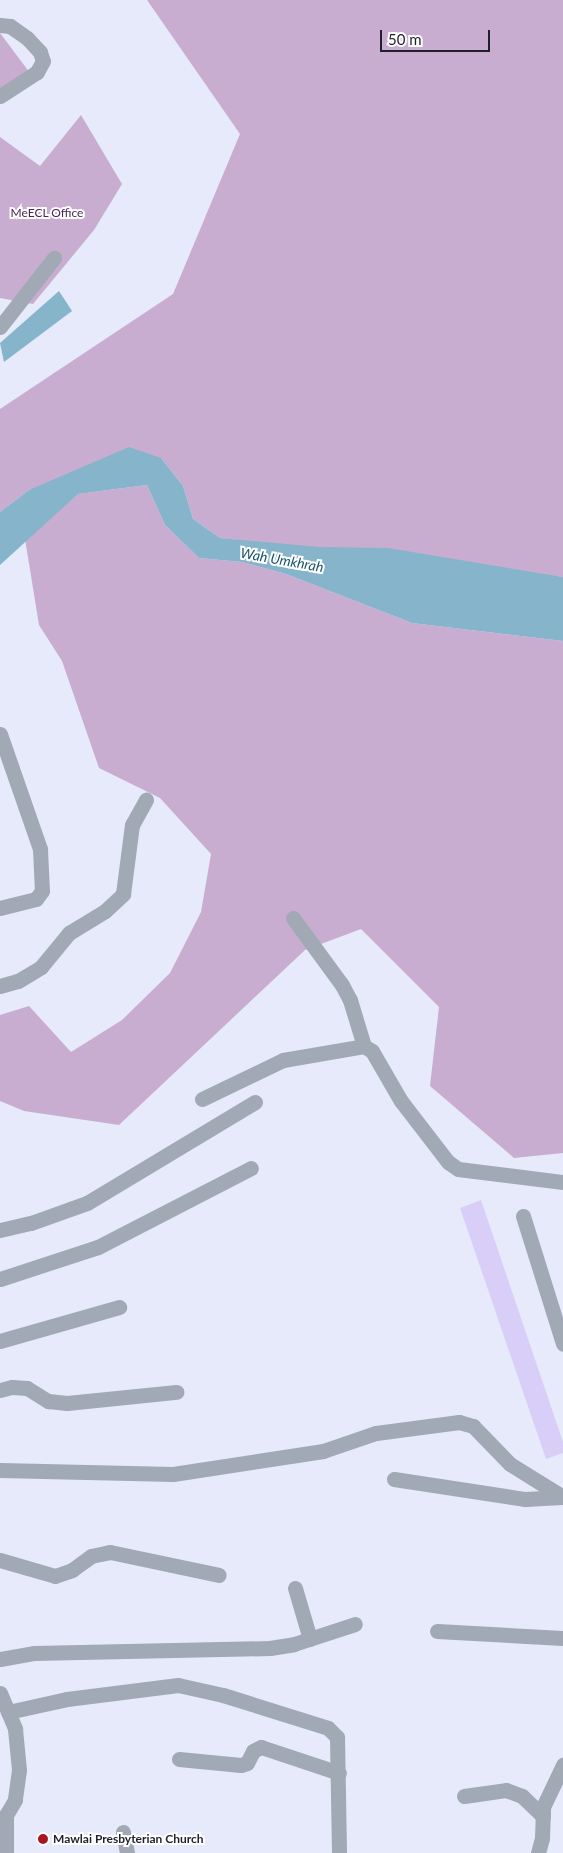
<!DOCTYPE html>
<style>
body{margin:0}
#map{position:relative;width:563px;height:1853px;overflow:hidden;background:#e6eafb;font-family:Lato,sans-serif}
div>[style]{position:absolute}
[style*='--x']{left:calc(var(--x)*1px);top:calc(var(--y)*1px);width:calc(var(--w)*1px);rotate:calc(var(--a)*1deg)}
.forest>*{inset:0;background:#c9add1}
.water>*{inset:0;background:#86b4cb}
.building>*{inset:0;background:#d8cef8}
.street>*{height:15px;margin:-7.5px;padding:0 7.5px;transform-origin:7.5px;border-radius:7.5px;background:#a1a9b4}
.dots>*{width:14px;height:14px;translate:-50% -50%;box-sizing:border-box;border:2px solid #fff;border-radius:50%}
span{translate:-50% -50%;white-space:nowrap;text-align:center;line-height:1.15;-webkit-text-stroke:4px #fff;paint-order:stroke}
.park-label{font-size:12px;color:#4a2654}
.poi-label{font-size:12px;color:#1e212b;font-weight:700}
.left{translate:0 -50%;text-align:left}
.water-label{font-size:14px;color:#18536b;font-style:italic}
.scale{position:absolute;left:380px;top:30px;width:110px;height:22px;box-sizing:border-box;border:2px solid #1e212b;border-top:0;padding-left:6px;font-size:15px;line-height:18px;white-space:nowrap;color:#1e212b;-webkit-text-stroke:4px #fff;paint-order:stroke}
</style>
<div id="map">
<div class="forest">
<i style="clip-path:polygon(147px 0,563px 0,563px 577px,220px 538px,193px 519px,183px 486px,161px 458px,29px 490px,0 512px,0 409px,173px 294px,240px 134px)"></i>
<i style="clip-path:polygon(0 33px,30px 73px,0 93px)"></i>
<i style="clip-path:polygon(81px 115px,122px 184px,94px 230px,33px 304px,0 298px,0 137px,40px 166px)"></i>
<i style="clip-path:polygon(147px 485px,165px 525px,199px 558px,242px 562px,286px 574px,412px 623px,563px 641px,563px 1153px,514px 1158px,430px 1086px,439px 1007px,361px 929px,305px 950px,119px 1125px,24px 1111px,0 1101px,0 1015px,29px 1006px,71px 1052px,122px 1020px,170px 973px,201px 912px,211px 854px,160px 798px,99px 768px,62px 661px,39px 625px,25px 539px,78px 494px)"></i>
</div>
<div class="water">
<i style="clip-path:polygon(59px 291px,72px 311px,4px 362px,0 343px)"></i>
<i style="clip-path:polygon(129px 447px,161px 458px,183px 486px,193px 519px,220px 538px,319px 547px,388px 548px,563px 577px,563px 641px,412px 623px,286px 574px,242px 562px,199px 558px,165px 525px,147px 485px,78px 494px,0 565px,0 512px,29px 490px)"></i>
</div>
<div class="building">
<i style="clip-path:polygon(481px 1200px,563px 1442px,563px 1453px,546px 1459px,460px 1208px)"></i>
</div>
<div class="street">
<i style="--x:0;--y:25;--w:10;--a:6"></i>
<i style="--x:10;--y:26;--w:21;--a:35"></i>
<i style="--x:27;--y:38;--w:19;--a:47"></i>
<i style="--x:40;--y:52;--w:9;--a:72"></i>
<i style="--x:43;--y:61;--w:13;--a:119"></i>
<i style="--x:37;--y:72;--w:44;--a:147"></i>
<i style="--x:0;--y:327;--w:88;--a:-52"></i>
<i style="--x:0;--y:734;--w:122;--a:70.8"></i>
<i style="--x:40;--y:849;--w:42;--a:87.3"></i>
<i style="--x:42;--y:891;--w:10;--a:127"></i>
<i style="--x:36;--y:899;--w:37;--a:166"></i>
<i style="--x:293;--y:918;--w:83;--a:53.8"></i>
<i style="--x:342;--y:985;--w:17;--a:62"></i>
<i style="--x:350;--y:1000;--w:48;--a:73.1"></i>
<i style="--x:0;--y:986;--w:19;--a:-16"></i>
<i style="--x:18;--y:981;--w:27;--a:-31"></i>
<i style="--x:41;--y:967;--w:44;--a:-50.5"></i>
<i style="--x:69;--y:933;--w:42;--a:-31.4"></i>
<i style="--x:105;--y:911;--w:25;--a:-43"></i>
<i style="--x:123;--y:894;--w:70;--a:-82.6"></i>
<i style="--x:132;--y:825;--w:29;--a:-61"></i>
<i style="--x:202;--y:1099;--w:90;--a:-25.7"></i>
<i style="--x:283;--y:1060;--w:82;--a:-9.8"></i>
<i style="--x:364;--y:1046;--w:9;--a:32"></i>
<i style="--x:372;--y:1051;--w:58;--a:59.9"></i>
<i style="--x:401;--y:1101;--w:77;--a:52.4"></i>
<i style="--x:448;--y:1162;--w:12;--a:35"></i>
<i style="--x:458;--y:1169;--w:106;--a:7.1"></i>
<i style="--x:523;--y:1216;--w:134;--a:72.6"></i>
<i style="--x:0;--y:1230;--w:32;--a:-13"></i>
<i style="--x:31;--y:1223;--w:59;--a:-19.7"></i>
<i style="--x:87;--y:1203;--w:196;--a:-31"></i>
<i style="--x:0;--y:1279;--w:103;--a:-18.1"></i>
<i style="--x:98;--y:1247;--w:172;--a:-27.3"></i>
<i style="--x:0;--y:1341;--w:124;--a:-15.9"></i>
<i style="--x:0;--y:1390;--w:12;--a:-14"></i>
<i style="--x:12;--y:1387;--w:15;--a:4"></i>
<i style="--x:27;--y:1388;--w:25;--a:32"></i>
<i style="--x:48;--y:1401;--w:19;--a:6"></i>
<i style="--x:67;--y:1403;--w:110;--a:-5.8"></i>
<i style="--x:0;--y:1470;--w:173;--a:1.3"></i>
<i style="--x:173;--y:1474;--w:152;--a:-8.7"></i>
<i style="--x:323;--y:1451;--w:56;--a:-18.8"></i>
<i style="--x:376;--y:1433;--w:84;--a:-7.5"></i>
<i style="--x:459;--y:1422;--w:15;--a:16"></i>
<i style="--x:473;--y:1426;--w:53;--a:45.8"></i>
<i style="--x:510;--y:1464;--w:62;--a:31.9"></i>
<i style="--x:394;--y:1479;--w:133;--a:8.7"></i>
<i style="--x:525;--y:1499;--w:37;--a:-3"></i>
<i style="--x:0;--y:1560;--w:57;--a:16.2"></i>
<i style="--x:55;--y:1576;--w:18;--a:-19"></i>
<i style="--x:72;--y:1570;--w:24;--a:-36"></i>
<i style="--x:91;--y:1556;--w:19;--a:-12"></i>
<i style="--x:110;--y:1552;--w:111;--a:11.9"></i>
<i style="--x:295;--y:1588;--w:53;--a:73.6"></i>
<i style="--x:437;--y:1631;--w:126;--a:3.2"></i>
<i style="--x:0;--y:1659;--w:35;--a:-10"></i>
<i style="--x:34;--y:1653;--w:236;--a:-1.2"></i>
<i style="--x:270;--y:1648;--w:24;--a:-9"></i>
<i style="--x:294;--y:1644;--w:64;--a:-18.2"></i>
<i style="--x:0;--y:1693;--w:39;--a:67"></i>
<i style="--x:15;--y:1729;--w:41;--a:84.4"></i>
<i style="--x:19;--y:1770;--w:30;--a:98"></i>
<i style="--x:15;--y:1800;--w:17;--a:121"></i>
<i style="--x:6;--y:1815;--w:38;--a:90"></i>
<i style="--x:8;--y:1712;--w:60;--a:-12.4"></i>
<i style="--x:67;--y:1699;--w:112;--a:-7.2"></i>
<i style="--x:178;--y:1685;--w:46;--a:12.5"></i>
<i style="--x:223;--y:1695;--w:110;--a:17.4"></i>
<i style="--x:328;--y:1728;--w:13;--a:45"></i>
<i style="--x:337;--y:1737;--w:116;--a:89"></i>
<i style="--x:179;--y:1759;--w:62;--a:5.5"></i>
<i style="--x:241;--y:1765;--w:6;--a:-18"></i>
<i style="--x:247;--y:1763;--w:13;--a:-63"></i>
<i style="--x:253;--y:1751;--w:9;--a:-27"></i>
<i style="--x:261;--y:1747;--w:82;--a:18.4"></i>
<i style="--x:464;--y:1796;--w:42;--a:-8.1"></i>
<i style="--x:506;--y:1790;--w:17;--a:21"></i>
<i style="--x:522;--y:1796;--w:29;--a:44"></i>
<i style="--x:123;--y:1832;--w:21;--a:79"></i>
<i style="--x:538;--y:1853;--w:16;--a:-75"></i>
<i style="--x:542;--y:1838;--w:31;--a:-88"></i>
<i style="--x:543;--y:1807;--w:47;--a:-64.5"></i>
</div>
<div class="dots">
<i style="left:43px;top:1839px;background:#aa1521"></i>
</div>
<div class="park-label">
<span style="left:47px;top:213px">MeECL Office</span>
</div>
<div class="poi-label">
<span class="left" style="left:53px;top:1839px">Mawlai Presbyterian Church</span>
</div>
<div class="water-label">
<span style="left:282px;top:560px;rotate:10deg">Wah Umkhrah</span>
</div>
<div class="scale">50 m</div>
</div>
